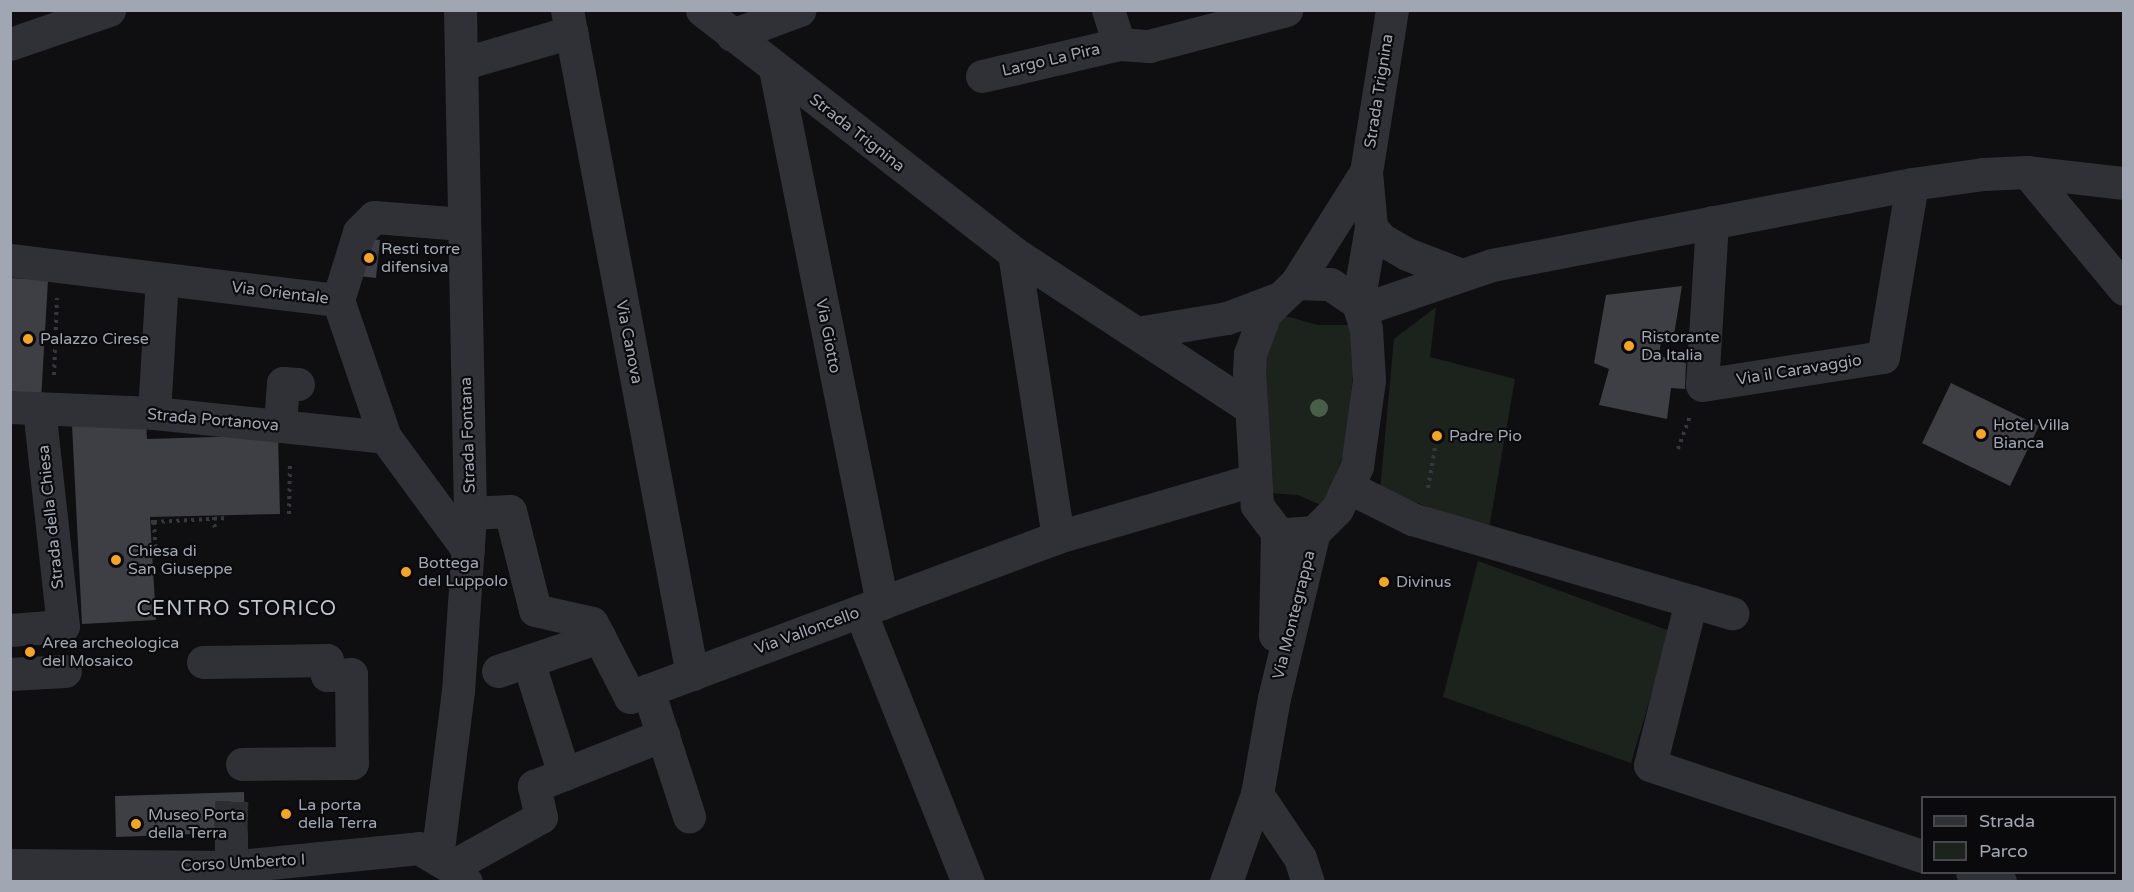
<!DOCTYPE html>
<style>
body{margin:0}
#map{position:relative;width:2134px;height:892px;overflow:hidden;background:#0f0f11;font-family:"Varela Round",sans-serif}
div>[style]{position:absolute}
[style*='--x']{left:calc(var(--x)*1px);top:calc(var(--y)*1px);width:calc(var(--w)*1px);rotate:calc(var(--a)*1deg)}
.green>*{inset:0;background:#1c231c}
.building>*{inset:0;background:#3e3f44}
.minor-tunnel>*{height:33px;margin-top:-16.5px;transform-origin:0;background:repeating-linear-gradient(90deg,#2c2d31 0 33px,transparent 0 49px)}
.path>*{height:4px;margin-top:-2px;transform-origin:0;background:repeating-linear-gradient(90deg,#36383d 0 3px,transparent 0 7.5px)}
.minor>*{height:33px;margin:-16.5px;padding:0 16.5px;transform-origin:16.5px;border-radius:16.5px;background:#303136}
.trees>*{width:18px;height:18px;margin:-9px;border-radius:50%;background:#485e49}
.dots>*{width:16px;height:16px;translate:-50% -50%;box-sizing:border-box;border:3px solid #0a0a0c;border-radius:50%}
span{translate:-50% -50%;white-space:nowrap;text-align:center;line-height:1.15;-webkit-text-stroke:4.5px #0a0a0c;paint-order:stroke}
.street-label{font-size:16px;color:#a0a6b2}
.poi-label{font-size:16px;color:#a0a6b2}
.left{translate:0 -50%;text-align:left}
.quarter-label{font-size:20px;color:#c1c5ce;letter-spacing:1.5px}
.frame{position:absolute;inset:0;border:12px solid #a0a6b2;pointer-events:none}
.legend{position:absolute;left:1921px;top:796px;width:195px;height:78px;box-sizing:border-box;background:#0a0a0c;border:2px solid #46484e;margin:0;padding:8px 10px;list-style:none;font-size:18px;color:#a0a6b2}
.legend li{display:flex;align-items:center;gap:12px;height:30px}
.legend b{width:30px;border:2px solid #46484e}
</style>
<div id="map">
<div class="green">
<i style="clip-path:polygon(1436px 307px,1430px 357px,1515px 379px,1489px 528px,1380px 490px,1394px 339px)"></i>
<i style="clip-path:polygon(1282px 315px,1318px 325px,1352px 325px,1356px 346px,1345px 451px,1323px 506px,1298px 495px,1269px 493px,1263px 383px,1267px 342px)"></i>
<i style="clip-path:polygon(1478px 561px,1670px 631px,1631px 763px,1443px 697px)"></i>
</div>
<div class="building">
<i style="clip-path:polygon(361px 238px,380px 240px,376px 278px,358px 276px)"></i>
<i style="clip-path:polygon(10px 278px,48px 280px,41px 400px,10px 398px)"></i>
<i style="clip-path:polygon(1682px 286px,1674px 335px,1662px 333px,1659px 356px,1686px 363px,1685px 389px,1671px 388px,1667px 419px,1599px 405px,1609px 369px,1594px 363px,1606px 295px)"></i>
<i style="clip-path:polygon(1951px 383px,2039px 426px,2010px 486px,1922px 443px)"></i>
<i style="clip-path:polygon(146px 422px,147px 439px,278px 435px,280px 514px,150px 517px,156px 620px,82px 624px,72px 425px)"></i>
<i style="clip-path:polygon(244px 792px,245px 832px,116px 837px,115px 796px)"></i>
</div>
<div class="minor-tunnel">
<i style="--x:231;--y:834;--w:42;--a:-88.6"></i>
</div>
<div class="path">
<i style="--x:54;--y:375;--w:77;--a:-87.8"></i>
<i style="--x:1678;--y:449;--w:35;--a:-70"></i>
<i style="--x:1428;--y:488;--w:53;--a:-80.2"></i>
<i style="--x:289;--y:514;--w:52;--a:-88.9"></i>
<i style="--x:214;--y:517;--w:14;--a:86"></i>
<i style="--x:151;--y:522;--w:3;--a:0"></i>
<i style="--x:154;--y:522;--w:34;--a:87"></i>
<i style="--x:154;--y:522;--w:74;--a:-3.1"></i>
</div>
<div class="minor">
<i style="--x:567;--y:10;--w:676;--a:79.34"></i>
<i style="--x:702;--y:10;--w:395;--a:37.9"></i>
<i style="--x:1014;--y:253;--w:281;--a:33.2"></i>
<i style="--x:1108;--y:10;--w:36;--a:72"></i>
<i style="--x:1119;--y:44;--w:30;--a:4"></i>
<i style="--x:1149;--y:46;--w:142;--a:-14.7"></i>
<i style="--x:732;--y:35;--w:72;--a:-20.2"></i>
<i style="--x:10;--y:44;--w:105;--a:-19"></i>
<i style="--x:461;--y:64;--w:115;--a:-16.2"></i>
<i style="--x:775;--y:69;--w:545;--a:78.67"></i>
<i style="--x:982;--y:76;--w:141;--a:-13.1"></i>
<i style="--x:2027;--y:172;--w:152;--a:50.3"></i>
<i style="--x:1712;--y:222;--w:163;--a:93.5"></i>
<i style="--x:1702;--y:385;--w:183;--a:-8.8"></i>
<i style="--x:1883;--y:357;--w:175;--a:-80.5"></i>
<i style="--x:1371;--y:227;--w:16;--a:50"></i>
<i style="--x:1381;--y:239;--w:30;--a:30"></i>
<i style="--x:1407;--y:254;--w:56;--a:21"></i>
<i style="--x:1014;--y:253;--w:287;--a:81.2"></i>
<i style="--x:10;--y:260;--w:330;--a:7"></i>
<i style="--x:338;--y:300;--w:145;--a:71.1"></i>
<i style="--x:385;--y:437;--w:140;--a:53.7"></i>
<i style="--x:1296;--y:283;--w:34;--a:2"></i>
<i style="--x:1330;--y:284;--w:34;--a:34"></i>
<i style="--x:1358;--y:303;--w:27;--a:73"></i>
<i style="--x:1366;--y:329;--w:51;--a:86.6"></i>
<i style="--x:1369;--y:380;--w:87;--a:97.9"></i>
<i style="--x:1357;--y:466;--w:47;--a:114.9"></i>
<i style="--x:1337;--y:509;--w:33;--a:135"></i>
<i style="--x:1314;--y:532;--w:28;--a:176"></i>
<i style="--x:1286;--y:534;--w:9;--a:-167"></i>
<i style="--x:1277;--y:532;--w:34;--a:-127"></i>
<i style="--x:1257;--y:505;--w:133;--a:-93.4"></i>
<i style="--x:1249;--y:372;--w:18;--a:-87"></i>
<i style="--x:1250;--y:354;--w:44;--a:-69.9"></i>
<i style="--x:1265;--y:313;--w:43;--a:-44.1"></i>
<i style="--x:1296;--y:283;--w:131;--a:-57.8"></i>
<i style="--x:338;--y:300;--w:71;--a:-72.8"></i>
<i style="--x:359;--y:232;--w:21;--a:-45"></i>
<i style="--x:374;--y:217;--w:89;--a:4.5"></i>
<i style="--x:1358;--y:303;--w:77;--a:-80.3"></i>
<i style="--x:1371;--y:227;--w:55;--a:-95.2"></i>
<i style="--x:1366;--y:172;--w:164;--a:-80.9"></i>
<i style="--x:1360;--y:310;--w:139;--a:-18.8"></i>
<i style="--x:1492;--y:265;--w:428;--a:-10.9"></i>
<i style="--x:1912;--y:184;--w:72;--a:-8"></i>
<i style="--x:1983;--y:174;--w:44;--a:-2.6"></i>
<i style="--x:2027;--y:172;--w:98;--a:6.5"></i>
<i style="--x:1137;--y:333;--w:91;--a:-9.5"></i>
<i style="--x:1227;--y:318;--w:51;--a:-20.6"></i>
<i style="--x:10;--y:407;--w:144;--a:2.4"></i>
<i style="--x:154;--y:413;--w:232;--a:5.9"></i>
<i style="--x:154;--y:413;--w:134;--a:-86.6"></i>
<i style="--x:280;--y:425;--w:42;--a:-85.9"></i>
<i style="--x:283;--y:383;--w:15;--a:4"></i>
<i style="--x:1348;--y:487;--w:72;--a:26.6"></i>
<i style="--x:1412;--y:519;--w:334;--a:16.4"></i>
<i style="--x:470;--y:513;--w:40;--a:-2.9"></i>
<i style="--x:510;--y:511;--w:102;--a:75.8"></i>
<i style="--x:535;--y:610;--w:58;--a:12.8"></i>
<i style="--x:592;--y:623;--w:83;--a:62.8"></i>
<i style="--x:630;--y:697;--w:457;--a:-20.5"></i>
<i style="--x:1058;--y:537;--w:203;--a:-16.3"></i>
<i style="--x:1691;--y:601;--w:169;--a:104"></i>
<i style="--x:1650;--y:765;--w:287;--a:18.5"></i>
<i style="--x:860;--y:611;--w:292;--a:68.3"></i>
<i style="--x:10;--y:630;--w:53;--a:-4.3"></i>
<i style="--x:63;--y:626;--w:219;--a:-96.3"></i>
<i style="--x:1275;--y:635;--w:103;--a:-88.9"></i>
<i style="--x:528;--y:661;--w:119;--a:72.3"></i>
<i style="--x:203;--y:662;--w:124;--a:-0.9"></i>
<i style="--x:327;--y:660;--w:15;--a:90"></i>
<i style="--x:327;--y:675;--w:24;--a:-2"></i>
<i style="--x:351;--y:674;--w:89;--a:89.4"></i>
<i style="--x:352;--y:763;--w:110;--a:179.5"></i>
<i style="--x:498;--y:671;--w:107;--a:-18.6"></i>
<i style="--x:10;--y:674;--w:55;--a:-3.1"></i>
<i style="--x:648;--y:690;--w:133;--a:72"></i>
<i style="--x:1257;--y:794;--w:77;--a:56.1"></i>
<i style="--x:1300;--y:858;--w:25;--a:72"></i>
<i style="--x:231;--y:834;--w:48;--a:90"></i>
<i style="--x:437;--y:857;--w:167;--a:-82.8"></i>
<i style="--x:458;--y:691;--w:178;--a:-86.1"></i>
<i style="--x:470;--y:513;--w:503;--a:-91.14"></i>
<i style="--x:10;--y:865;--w:220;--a:0.5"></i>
<i style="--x:230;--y:867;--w:190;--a:-5.7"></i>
<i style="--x:419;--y:848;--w:37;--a:31"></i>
<i style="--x:451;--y:867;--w:21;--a:45"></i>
<i style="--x:451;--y:867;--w:103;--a:-29.1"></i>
<i style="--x:541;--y:817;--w:32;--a:-103"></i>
<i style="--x:534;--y:786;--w:139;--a:-21.6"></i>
<i style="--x:1972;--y:872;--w:30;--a:20"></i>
<i style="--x:1226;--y:882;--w:93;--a:-70.6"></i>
<i style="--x:1257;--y:794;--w:97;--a:-80"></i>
<i style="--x:1274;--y:698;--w:171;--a:-76.5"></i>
</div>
<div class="trees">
<i style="left:1319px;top:408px"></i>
</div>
<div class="dots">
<i style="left:369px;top:258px;background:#f5a423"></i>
<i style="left:28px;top:339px;background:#f5a423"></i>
<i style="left:1629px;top:346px;background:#f5a423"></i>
<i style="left:1981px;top:434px;background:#f5a423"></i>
<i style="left:1437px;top:436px;background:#f5a423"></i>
<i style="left:116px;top:560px;background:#f5a423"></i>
<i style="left:406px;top:572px;background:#f5a423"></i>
<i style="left:1384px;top:582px;background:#f5a423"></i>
<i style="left:30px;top:652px;background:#f5a423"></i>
<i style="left:286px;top:814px;background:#f5a423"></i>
<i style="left:136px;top:824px;background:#f5a423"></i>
</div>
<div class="street-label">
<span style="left:1051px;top:60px;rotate:-13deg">Largo La Pira</span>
<span style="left:1379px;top:91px;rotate:-81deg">Strada Trignina</span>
<span style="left:857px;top:133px;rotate:38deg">Strada Trignina</span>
<span style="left:280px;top:293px;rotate:7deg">Via Orientale</span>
<span style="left:828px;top:336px;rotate:79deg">Via Giotto</span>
<span style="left:629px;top:342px;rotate:79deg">Via Canova</span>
<span style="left:1799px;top:370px;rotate:-9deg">Via il Caravaggio</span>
<span style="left:213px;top:420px;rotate:5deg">Strada Portanova</span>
<span style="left:468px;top:435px;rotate:-92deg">Strada Fontana</span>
<span style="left:51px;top:517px;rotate:-96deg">Strada della Chiesa</span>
<span style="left:1294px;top:615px;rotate:-76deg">Via Montegrappa</span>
<span style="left:807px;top:631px;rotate:-20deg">Via Valloncello</span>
<span style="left:243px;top:863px;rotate:-3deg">Corso Umberto I</span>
</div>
<div class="poi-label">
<span class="left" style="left:381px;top:258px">Resti torre<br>difensiva</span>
<span class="left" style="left:1641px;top:346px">Ristorante<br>Da Italia</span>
<span class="left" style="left:40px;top:339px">Palazzo Cirese</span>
<span class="left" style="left:1993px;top:434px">Hotel Villa<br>Bianca</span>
<span class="left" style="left:1449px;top:436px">Padre Pio</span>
<span class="left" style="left:128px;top:560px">Chiesa di<br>San Giuseppe</span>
<span class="left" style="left:418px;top:572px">Bottega<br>del Luppolo</span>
<span class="left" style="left:1396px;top:582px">Divinus</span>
<span class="left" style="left:42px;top:652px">Area archeologica<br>del Mosaico</span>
<span class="left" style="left:298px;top:814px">La porta<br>della Terra</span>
<span class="left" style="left:148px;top:824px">Museo Porta<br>della Terra</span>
</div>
<div class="quarter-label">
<span style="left:237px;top:609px">CENTRO STORICO</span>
</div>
<div class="frame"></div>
<ul class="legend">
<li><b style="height:8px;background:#303136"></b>Strada</li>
<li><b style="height:16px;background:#1c231c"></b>Parco</li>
</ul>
</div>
